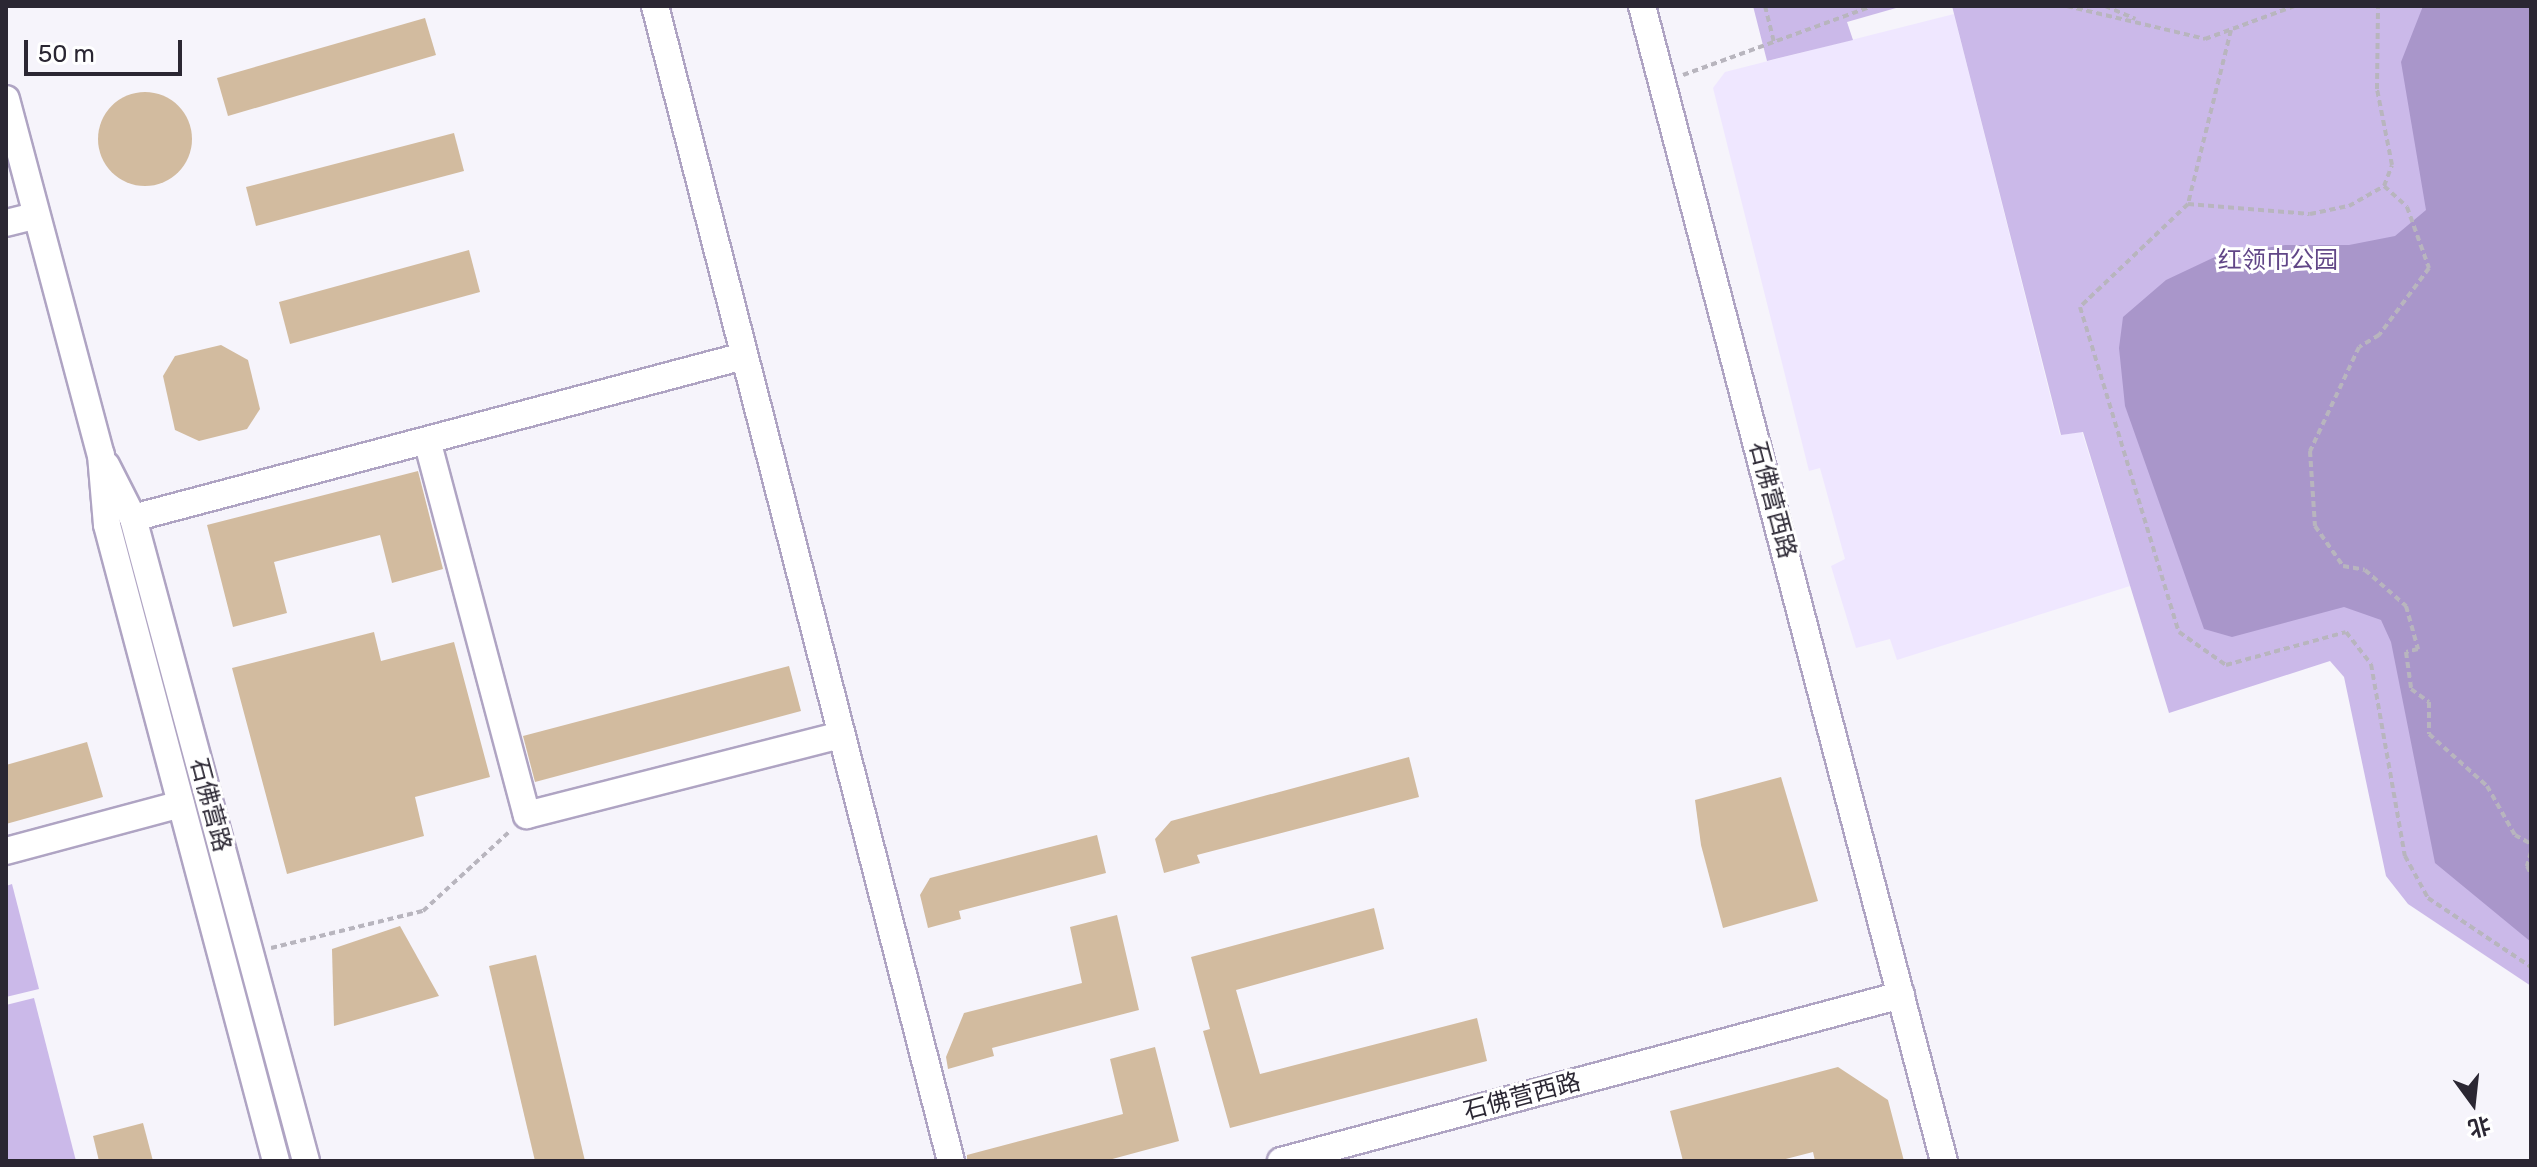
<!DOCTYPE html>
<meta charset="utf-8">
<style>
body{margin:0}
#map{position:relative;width:2537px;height:1167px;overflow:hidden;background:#f6f4fb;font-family:Rubik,"Noto Sans SC",sans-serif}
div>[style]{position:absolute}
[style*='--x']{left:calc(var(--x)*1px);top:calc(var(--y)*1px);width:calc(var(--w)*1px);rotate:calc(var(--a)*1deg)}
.built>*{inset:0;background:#efe7ff}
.green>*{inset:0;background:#cbb9e9}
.water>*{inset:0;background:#a996ca}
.building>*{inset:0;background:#d2bb9f}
.round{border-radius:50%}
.path>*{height:4px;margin-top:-2px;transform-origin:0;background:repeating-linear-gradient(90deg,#b8b5be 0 6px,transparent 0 10px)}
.roads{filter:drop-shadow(2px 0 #afa4c3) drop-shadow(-2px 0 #afa4c3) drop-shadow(0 2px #afa4c3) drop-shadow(0 -2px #afa4c3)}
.minor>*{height:26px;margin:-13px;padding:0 13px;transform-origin:13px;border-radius:13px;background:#fff}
span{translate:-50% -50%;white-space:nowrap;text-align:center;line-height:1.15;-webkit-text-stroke:6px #fff;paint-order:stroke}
.park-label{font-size:24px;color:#614687}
.street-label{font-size:24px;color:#2b2733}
.frame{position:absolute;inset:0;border:8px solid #2b2733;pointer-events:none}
.north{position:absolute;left:2433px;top:1063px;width:80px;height:80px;-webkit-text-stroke:6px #fff;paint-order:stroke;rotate:165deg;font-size:22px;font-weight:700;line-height:32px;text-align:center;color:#2b2733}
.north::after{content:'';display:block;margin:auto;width:28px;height:36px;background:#2b2733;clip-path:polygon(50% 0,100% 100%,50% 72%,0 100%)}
.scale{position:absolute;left:24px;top:40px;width:158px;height:36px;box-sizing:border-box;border:4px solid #2b2733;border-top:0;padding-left:10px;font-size:24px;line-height:28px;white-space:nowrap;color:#2b2733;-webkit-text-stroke:6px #fff;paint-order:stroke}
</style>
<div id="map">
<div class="built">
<i style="clip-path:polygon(1954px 14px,2060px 435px,2082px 432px,2130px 586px,1897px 660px,1890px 639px,1856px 648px,1831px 566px,1845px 559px,1820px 468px,1809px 471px,1713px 88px,1725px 72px)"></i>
</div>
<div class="green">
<i style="clip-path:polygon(1753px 6px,1903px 6px,1847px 22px,1853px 40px,1767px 61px)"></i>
<i style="clip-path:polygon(1952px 6px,2531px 6px,2531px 986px,2408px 904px,2386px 876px,2344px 677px,2330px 661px,2169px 713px,2083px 432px,2061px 435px)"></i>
<i style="clip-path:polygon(12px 884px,39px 989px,6px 997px,6px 886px)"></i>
<i style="clip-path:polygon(34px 998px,76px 1161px,6px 1161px,6px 1005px)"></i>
</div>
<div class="water">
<i style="clip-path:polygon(2423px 6px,2531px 6px,2531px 942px,2435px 863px,2391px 642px,2381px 620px,2344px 607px,2232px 637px,2204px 629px,2125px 406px,2119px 348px,2123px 317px,2166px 280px,2219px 255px,2285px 245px,2349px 245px,2395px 236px,2426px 210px,2401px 62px)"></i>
</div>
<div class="building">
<i style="clip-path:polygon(425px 18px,436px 55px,228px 116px,217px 78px)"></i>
<i class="round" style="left:98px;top:92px;width:94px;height:94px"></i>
<i style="clip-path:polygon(454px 133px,464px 171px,256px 226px,246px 187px)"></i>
<i style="clip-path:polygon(469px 250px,480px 292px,290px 344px,279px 302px)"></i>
<i style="clip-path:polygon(221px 345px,248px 360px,260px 409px,247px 429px,199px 441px,175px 430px,163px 376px,175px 356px)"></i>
<i style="clip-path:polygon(418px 471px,443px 569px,392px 583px,380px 535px,274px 562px,287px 613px,233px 627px,207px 525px)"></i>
<i style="clip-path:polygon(374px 632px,381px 661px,454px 642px,490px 777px,415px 797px,424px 836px,287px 874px,232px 668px)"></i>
<i style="clip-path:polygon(789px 666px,801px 711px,535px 782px,523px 736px)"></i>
<i style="clip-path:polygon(87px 742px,103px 797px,6px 824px,6px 765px)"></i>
<i style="clip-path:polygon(1409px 757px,1419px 797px,1197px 855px,1200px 863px,1164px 873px,1155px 839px,1171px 821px)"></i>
<i style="clip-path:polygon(1781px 777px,1818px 901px,1723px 928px,1701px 845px,1695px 800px)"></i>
<i style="clip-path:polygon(1097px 835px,1106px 873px,959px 911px,961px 919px,928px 928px,920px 895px,930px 878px)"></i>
<i style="clip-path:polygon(1374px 908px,1384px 949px,1236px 990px,1260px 1074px,1477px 1018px,1487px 1061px,1230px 1128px,1203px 1031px,1210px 1029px,1191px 957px)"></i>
<i style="clip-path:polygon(1117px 915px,1139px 1010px,992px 1048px,994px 1056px,948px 1069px,946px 1057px,964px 1013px,1082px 983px,1070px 927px)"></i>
<i style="clip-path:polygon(400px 926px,439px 996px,334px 1026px,332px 949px)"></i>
<i style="clip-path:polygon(536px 955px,585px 1161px,535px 1161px,489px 966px)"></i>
<i style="clip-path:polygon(1155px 1047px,1179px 1141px,1105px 1161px,967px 1161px,967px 1155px,1123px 1114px,1110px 1059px)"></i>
<i style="clip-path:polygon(1838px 1067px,1888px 1100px,1904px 1161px,1815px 1161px,1813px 1152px,1778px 1161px,1683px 1161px,1670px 1111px)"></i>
<i style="clip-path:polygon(143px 1123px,153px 1161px,99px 1161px,93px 1136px)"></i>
</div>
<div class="path">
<i style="--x:1765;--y:6;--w:37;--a:76"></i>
<i style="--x:2067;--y:6;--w:142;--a:13.4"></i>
<i style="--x:2205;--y:39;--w:95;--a:-20.3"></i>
<i style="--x:2105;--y:6;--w:33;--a:23"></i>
<i style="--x:2231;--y:30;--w:179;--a:103.9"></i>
<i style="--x:2188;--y:204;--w:149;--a:136.4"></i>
<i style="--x:2080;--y:307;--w:340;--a:73.1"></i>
<i style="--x:2179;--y:632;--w:57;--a:35.1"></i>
<i style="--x:2226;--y:665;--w:124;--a:-15.4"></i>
<i style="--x:2346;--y:632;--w:41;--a:52"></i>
<i style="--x:2371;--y:664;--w:195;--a:80"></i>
<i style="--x:2405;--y:856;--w:48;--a:61.3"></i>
<i style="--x:2428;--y:898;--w:124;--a:33.8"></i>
<i style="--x:1683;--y:75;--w:202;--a:-20"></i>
<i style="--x:2384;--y:186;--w:31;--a:42"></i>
<i style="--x:2407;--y:207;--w:65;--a:70.2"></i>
<i style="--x:2429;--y:268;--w:84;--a:126.7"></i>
<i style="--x:2379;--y:335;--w:23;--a:149"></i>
<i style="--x:2359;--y:347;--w:115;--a:115.2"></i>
<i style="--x:2310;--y:451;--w:75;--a:86.2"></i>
<i style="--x:2315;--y:526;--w:49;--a:55"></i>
<i style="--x:2343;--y:566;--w:22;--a:10"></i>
<i style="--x:2365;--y:570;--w:55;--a:41.3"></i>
<i style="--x:2406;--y:606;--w:45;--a:74.4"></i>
<i style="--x:2418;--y:649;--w:12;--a:166"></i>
<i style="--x:2406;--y:652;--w:37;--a:82"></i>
<i style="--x:2411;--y:689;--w:22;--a:36"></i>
<i style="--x:2429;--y:702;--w:32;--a:90"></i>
<i style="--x:2429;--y:734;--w:78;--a:41.9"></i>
<i style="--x:2487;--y:786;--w:56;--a:60.3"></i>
<i style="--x:2515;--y:835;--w:18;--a:29"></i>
<i style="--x:2188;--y:204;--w:122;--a:4.7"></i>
<i style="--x:2310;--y:214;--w:40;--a:-12"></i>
<i style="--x:2349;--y:206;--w:40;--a:-29.7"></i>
<i style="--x:2384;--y:186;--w:22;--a:-69"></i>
<i style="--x:2392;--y:165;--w:77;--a:-101.2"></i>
<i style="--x:2377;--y:89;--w:83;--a:-89.3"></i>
<i style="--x:2531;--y:852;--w:15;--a:106"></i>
<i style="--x:2527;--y:866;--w:9;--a:63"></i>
<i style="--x:271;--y:948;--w:156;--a:-13.7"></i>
<i style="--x:423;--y:911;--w:118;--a:-42.6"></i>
</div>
<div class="roads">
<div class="minor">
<i style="--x:655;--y:6;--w:1192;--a:75.63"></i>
<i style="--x:1642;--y:6;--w:1194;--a:75.35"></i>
<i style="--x:6;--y:99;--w:368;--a:75.1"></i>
<i style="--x:101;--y:455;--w:70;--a:85.1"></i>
<i style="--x:107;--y:525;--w:658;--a:75.12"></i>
<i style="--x:6;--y:223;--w:30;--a:-14"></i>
<i style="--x:428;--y:444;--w:384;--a:75.1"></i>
<i style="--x:527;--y:815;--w:323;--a:-14.3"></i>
<i style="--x:106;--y:465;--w:59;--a:63"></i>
<i style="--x:133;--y:518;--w:666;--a:74.94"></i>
<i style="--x:133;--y:518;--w:632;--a:-14.85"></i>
<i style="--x:6;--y:851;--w:181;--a:-15"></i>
<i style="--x:1281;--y:1161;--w:642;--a:-14.99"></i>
</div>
</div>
<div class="park-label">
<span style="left:2278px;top:261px">红领巾公园</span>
</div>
<div class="street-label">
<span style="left:1772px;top:500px;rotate:75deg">石佛营西路</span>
<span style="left:210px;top:805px;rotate:75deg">石佛营路</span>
<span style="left:1522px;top:1097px;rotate:-15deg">石佛营西路</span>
</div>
<div class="frame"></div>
<div class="north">北</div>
<div class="scale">50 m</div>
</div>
